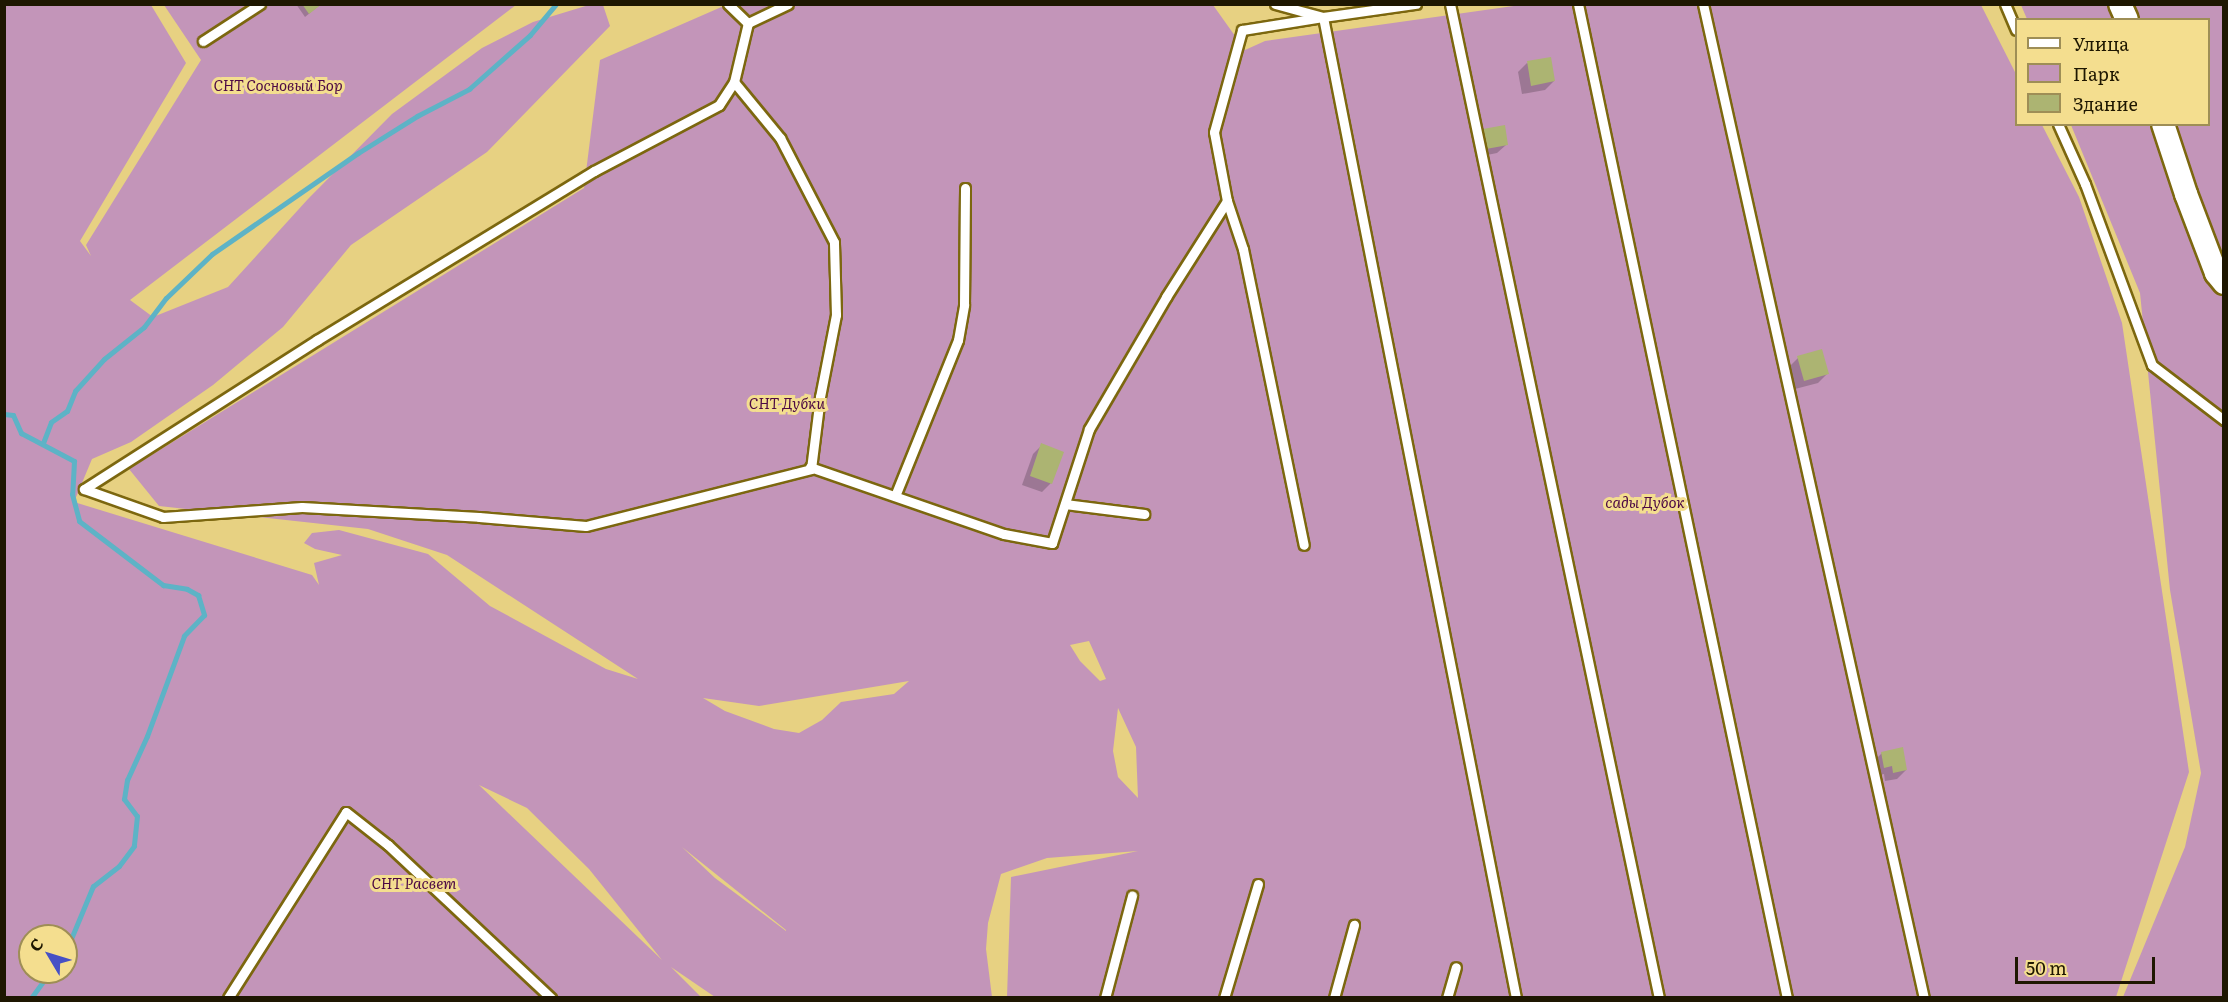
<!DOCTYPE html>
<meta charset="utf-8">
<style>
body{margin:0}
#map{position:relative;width:2228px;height:1002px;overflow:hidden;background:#e7d182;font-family:Literata,serif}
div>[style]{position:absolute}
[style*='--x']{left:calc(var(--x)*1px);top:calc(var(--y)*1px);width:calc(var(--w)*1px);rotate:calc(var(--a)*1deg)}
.green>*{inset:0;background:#c395b9}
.shadow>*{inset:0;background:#0003}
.stream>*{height:5px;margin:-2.5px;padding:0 2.5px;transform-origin:2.5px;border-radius:2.5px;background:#5db3c6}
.building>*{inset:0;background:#acb472}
.roads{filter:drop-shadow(2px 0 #7c670f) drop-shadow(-2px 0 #7c670f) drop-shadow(0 2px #7c670f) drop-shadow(0 -2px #7c670f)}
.service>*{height:9px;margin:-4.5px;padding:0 4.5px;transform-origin:4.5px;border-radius:4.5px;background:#fff}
.tertiary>*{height:22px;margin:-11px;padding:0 11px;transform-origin:11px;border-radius:11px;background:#fff}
span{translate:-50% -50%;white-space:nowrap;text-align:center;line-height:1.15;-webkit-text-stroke:6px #f4de8f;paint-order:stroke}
.park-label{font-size:15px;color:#4c0944;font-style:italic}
.frame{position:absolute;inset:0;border:6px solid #1e1701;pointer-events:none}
.legend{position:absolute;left:2015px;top:18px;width:195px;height:108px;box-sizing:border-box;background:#f4de8f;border:2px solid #9e8e56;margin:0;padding:8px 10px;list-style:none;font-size:18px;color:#1e1701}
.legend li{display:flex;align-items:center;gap:12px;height:30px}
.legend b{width:30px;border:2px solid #9e8e56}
.north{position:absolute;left:18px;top:924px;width:60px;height:60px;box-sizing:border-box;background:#f4de8f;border:2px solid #9e8e56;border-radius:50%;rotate:308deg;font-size:16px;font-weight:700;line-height:24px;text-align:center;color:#1e1701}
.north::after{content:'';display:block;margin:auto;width:21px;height:27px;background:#4650c5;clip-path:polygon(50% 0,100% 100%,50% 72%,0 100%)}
.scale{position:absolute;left:2015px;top:957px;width:140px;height:27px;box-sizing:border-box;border:3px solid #1e1701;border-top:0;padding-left:8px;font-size:18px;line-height:21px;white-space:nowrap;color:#1e1701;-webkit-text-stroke:4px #f4de8f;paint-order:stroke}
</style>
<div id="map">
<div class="green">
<i style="clip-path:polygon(evenodd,1527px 4px,1981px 5px,2016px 74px,2016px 124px,2042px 125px,2079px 197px,2122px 323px,2189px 772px,2116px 997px,1007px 997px,1011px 877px,1138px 851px,1047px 858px,1001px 874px,988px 923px,986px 949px,992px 997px,715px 997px,671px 967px,701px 997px,5px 998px,5px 5px,151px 5px,186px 63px,80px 241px,91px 256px,86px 245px,201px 60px,164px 5px,516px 5px,130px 300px,153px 317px,228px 287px,308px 199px,392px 114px,482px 48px,533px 22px,589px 5px,603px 5px,610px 26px,487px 152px,351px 245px,283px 327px,213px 385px,131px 442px,92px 459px,74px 502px,312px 575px,319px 585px,314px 563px,342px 555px,315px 549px,304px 543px,312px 533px,339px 530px,428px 554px,490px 606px,606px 669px,638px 679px,447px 555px,368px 529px,159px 506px,129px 469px,584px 188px,600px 60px,726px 5px,1213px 5px,1245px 50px,1265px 41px,1527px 4px,1089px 641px,1106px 679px,1100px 681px,1080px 661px,1070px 645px,1089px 641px,1527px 4px,909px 681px,894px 694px,841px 702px,822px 720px,799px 733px,774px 729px,725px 711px,703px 698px,759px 706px,909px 681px,1527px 4px,1118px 708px,1136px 747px,1138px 798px,1118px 777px,1113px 751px,1118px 708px,1527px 4px,479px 785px,527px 808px,589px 869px,662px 960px,479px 785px,1527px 4px,682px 847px,786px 930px,786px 931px,715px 878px,682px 847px,1527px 4px,30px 936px,66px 936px,66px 972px,30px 972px,30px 936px)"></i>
<i style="clip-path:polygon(2021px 5px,2223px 5px,2223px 997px,2123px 997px,2185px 847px,2201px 773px,2170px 590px,2140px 293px,2071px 125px,2208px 124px,2208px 20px,2027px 19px)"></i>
</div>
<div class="shadow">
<i style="clip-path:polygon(296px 4px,321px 4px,305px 17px)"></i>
<i style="clip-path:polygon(1527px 63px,1554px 81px,1545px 90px,1522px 94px,1518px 72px)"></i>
<i style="clip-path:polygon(1483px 130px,1506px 145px,1497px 153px,1477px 157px,1474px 139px)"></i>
<i style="clip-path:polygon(1798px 358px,1827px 374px,1818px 383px,1795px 389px,1789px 367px)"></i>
<i style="clip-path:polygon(1042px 445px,1051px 483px,1042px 492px,1022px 485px,1033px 454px)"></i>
<i style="clip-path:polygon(1882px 753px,1906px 770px,1897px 779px,1885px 781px,1884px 774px,1875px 776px,1873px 762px)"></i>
</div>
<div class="stream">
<i style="--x:4;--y:414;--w:9;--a:6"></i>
<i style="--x:13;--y:415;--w:20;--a:66"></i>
<i style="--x:21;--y:433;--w:60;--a:27.8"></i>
<i style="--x:74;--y:461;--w:33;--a:93"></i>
<i style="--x:72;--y:494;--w:28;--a:75"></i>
<i style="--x:79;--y:521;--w:106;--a:37.3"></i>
<i style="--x:163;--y:585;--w:24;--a:9"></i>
<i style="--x:187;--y:589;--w:13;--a:29"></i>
<i style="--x:198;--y:595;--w:21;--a:73"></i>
<i style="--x:204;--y:615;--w:29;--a:134"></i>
<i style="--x:184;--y:636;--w:107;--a:110.3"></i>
<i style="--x:147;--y:736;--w:48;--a:114.4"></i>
<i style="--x:127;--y:780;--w:19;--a:99"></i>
<i style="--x:124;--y:799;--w:21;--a:53"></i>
<i style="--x:137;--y:816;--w:30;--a:96"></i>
<i style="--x:134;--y:846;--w:25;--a:127"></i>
<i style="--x:119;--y:866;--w:33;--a:142"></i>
<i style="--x:93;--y:886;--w:70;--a:112.6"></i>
<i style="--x:43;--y:443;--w:22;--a:-69"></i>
<i style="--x:51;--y:422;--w:19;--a:-35"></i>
<i style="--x:67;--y:411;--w:22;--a:-68"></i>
<i style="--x:75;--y:391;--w:43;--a:-47.8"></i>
<i style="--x:104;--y:359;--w:51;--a:-38.7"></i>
<i style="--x:144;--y:327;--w:36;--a:-53"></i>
<i style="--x:166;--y:298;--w:64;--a:-43.7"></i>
<i style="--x:212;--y:254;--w:178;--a:-34.7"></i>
<i style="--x:358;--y:153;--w:70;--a:-32.1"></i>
<i style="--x:417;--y:116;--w:59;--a:-27.4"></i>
<i style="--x:469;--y:89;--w:81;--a:-41.5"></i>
<i style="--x:530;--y:35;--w:40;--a:-50"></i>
<i style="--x:31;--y:998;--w:32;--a:-54"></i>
</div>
<div class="building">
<i style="clip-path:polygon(302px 4px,322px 4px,309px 14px)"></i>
<i style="clip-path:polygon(1551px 57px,1555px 81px,1531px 86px,1527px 61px)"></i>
<i style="clip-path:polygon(1505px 125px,1508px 145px,1486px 149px,1483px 129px)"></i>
<i style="clip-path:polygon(1822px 349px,1829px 374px,1804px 381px,1797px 356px)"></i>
<i style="clip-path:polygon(1041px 443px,1064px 452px,1052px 484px,1030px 476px)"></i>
<i style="clip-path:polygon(1903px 747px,1907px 770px,1893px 773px,1892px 766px,1884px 768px,1881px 752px)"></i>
</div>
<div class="roads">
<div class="service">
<i style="--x:728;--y:4;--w:28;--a:44"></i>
<i style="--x:748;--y:23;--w:44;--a:-25.4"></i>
<i style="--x:1275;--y:4;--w:50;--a:15.2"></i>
<i style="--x:1323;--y:17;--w:94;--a:-8"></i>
<i style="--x:1450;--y:4;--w:1016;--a:78.13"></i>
<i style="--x:1578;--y:4;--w:1016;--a:78.13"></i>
<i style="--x:1703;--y:4;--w:1018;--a:77.47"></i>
<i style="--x:2005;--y:4;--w:28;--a:67"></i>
<i style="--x:203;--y:41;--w:68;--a:-33"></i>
<i style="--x:2058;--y:124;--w:66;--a:65.8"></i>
<i style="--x:2085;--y:184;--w:193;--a:69.7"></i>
<i style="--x:2152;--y:365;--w:91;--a:37.4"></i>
<i style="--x:1227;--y:201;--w:51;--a:71.6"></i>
<i style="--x:1243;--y:249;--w:302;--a:78.4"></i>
<i style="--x:810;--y:467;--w:205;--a:19.1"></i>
<i style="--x:1004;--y:534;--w:49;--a:10.6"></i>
<i style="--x:1052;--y:543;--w:120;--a:-72"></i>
<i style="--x:1089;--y:429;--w:153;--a:-59.7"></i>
<i style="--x:1166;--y:297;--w:114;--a:-57.6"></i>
<i style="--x:1227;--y:201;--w:70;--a:-100.7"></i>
<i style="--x:1214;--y:132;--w:106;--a:-74.6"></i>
<i style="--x:1242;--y:30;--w:82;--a:-9.1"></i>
<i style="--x:1323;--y:17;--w:1000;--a:78.87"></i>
<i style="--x:84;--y:489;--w:84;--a:19.5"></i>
<i style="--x:163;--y:517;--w:139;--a:-4.1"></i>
<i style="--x:302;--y:507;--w:177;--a:3.2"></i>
<i style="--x:479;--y:517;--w:107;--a:4.8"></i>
<i style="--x:586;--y:526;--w:232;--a:-14.2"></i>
<i style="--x:811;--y:469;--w:73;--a:-82.9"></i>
<i style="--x:820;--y:397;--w:84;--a:-79"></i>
<i style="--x:836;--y:315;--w:73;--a:-91.6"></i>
<i style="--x:834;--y:242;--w:117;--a:-117.4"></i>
<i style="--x:780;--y:138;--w:72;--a:-129.4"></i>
<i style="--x:84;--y:489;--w:277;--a:-32.6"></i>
<i style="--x:317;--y:340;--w:324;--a:-31.4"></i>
<i style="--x:594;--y:171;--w:141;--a:-27.8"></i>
<i style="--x:719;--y:105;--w:27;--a:-57"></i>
<i style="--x:734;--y:82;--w:61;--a:-76.7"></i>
<i style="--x:895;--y:496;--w:168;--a:-68"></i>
<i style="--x:958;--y:340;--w:36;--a:-80"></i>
<i style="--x:964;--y:305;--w:117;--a:-89.5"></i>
<i style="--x:1065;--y:504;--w:80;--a:7.2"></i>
<i style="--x:228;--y:998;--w:220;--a:-57.6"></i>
<i style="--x:346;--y:812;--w:53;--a:38.2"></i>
<i style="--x:388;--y:845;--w:224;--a:43.2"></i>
<i style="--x:1105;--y:998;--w:106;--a:-75.2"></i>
<i style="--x:1224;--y:998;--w:119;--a:-73.4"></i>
<i style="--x:1334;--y:998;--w:76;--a:-74.7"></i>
<i style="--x:1447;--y:998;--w:32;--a:-74"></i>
</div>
<div class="tertiary">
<i style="--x:2120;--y:4;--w:17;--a:66"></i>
<i style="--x:2163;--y:124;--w:74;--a:71.8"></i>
<i style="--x:2186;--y:194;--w:85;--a:69.2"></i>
<i style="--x:2216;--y:273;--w:13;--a:51"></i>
</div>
</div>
<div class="park-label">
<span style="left:278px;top:85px">СНТ Сосновый Бор</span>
<span style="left:787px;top:403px">СНТ Дубки</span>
<span style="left:1645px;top:502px">сады Дубок</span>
<span style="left:414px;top:883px">СНТ Расвет</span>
</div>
<div class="frame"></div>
<ul class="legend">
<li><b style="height:8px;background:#fff"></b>Улица</li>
<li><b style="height:16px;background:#c395b9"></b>Парк</li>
<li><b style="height:16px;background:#acb472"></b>Здание</li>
</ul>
<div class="north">С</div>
<div class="scale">50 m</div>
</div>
